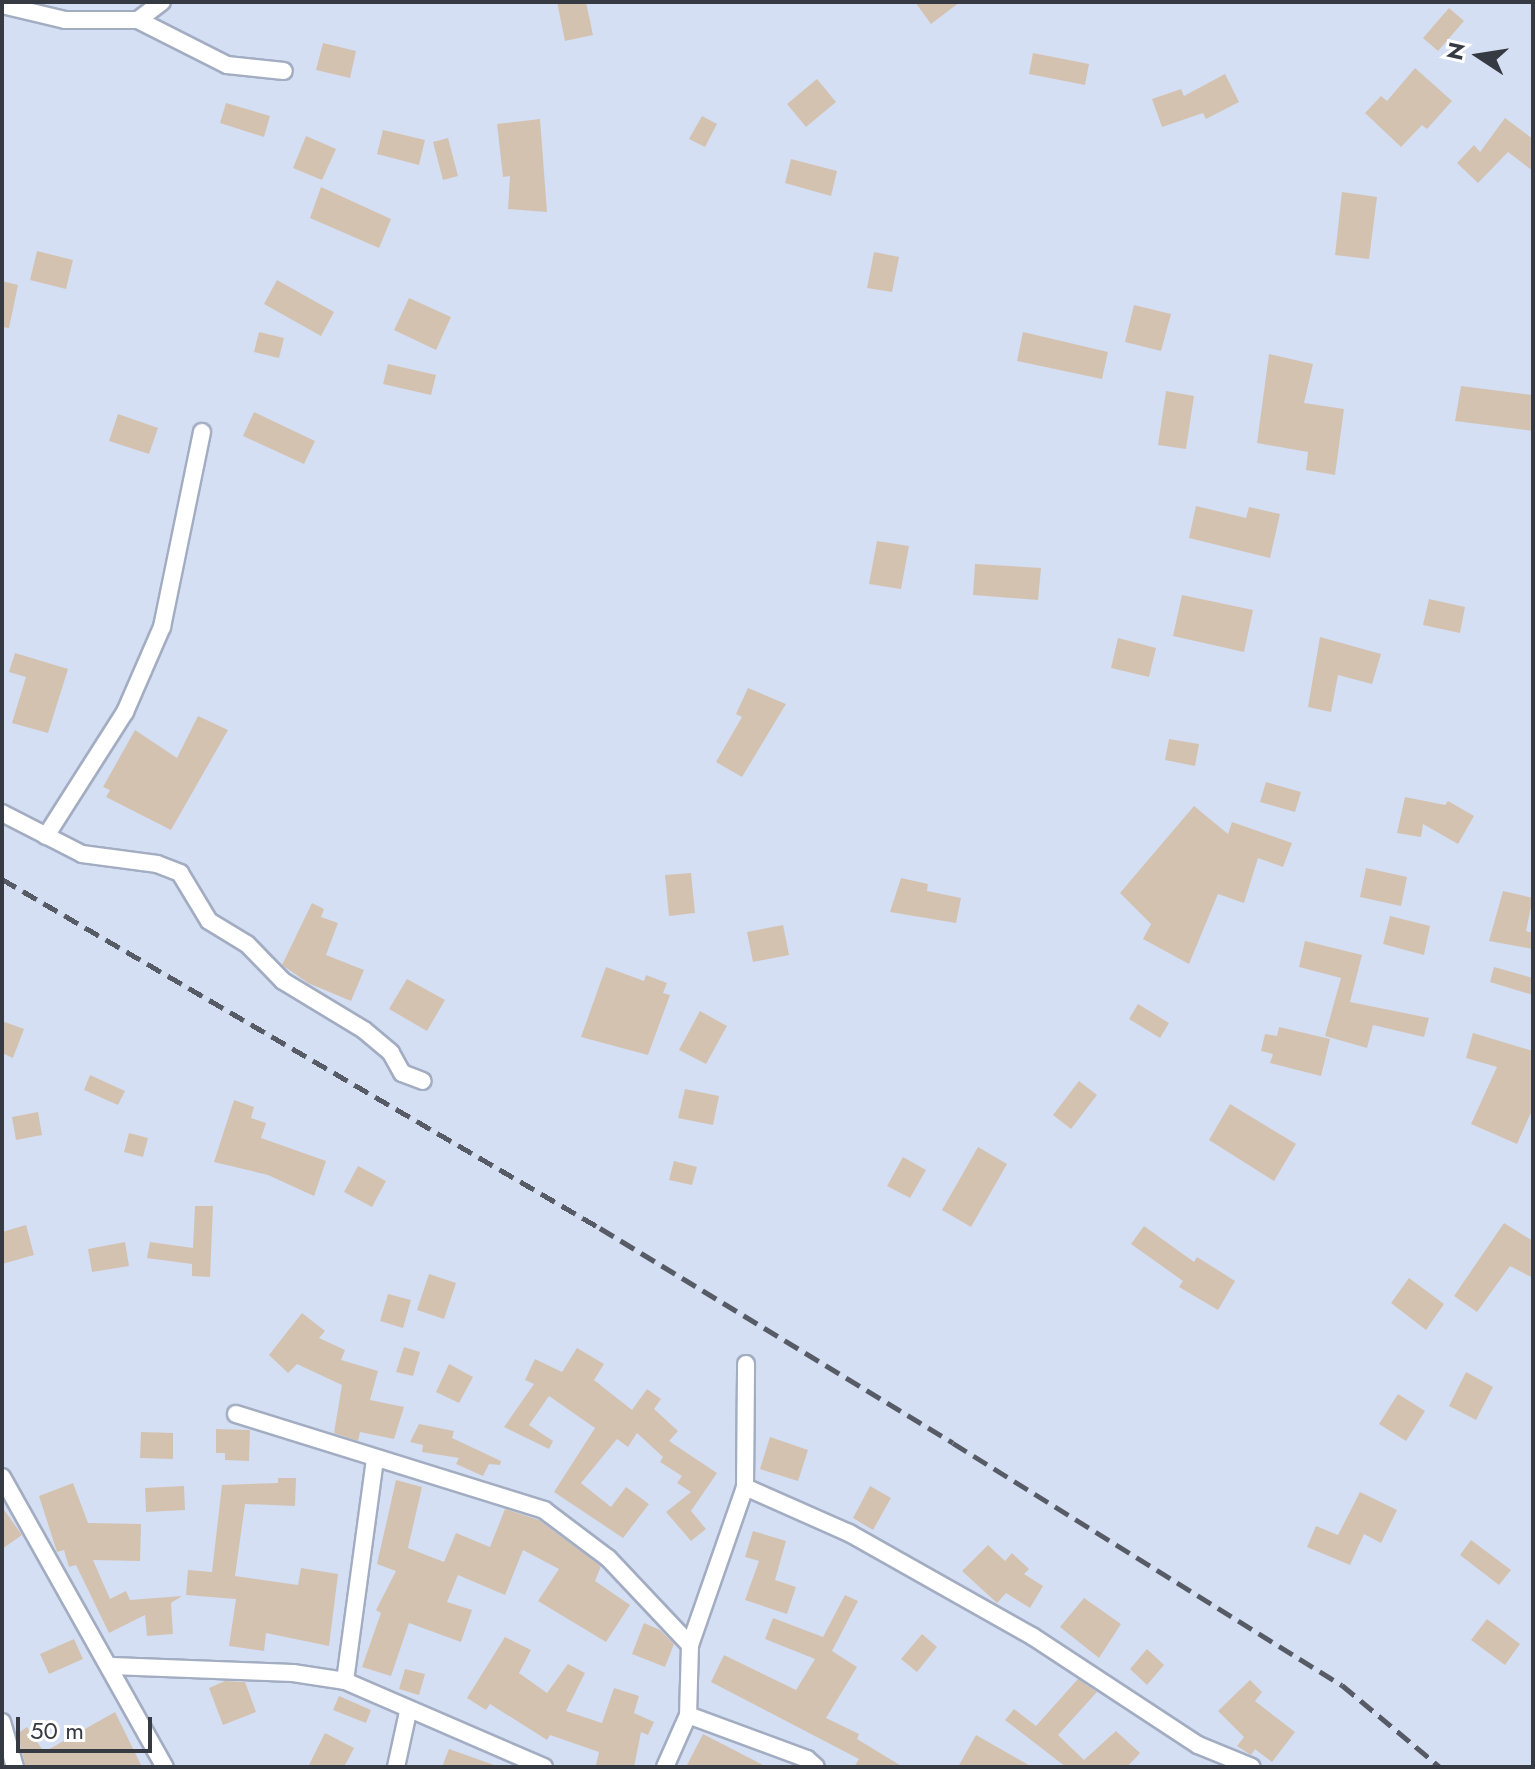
<!DOCTYPE html>
<style>
body{margin:0}
#map{position:relative;width:1535px;height:1769px;overflow:hidden;background:#d4dff4;font-family:Jost,sans-serif}
div>[style]{position:absolute}
[style*='--x']{left:calc(var(--x)*1px);top:calc(var(--y)*1px);width:calc(var(--w)*1px);rotate:calc(var(--a)*1deg)}
.building>*{inset:0;background:#d4c2b0}
.roads{filter:drop-shadow(2px 0 #a3adc2) drop-shadow(-2px 0 #a3adc2) drop-shadow(0 2px #a3adc2) drop-shadow(0 -2px #a3adc2)}
.street>*{height:16px;margin:-8px;padding:0 8px;transform-origin:8px;border-radius:8px;background:#fff}
.rail>*{height:5px;margin-top:-2.5px;transform-origin:0;background:repeating-linear-gradient(90deg,#565b66 0 16px,transparent 0 24px)}
span{translate:-50% -50%;white-space:nowrap;text-align:center;line-height:1.15;-webkit-text-stroke:7px #fff;paint-order:stroke}
.frame{position:absolute;inset:0;border:4px solid #363a43;pointer-events:none}
.north{position:absolute;left:1439px;top:16px;width:80px;height:80px;-webkit-text-stroke:6px #fff;paint-order:stroke;rotate:282deg;font-size:22px;font-weight:700;line-height:32px;text-align:center;color:#363a43}
.north::after{content:'';display:block;margin:auto;width:28px;height:36px;background:#363a43;clip-path:polygon(50% 0,100% 100%,50% 72%,0 100%)}
.scale{position:absolute;left:16px;top:1717px;width:136px;height:36px;box-sizing:border-box;border:4px solid #363a43;border-top:0;padding-left:10px;font-size:24px;line-height:28px;white-space:nowrap;color:#363a43;-webkit-text-stroke:6px #fff;paint-order:stroke}
</style>
<div id="map">
<div class="building">
<i style="clip-path:polygon(557px 2px,586px 2px,593px 35px,565px 41px)"></i>
<i style="clip-path:polygon(915px 2px,960px 2px,931px 24px)"></i>
<i style="clip-path:polygon(1449px 8px,1464px 21px,1438px 51px,1423px 38px)"></i>
<i style="clip-path:polygon(323px 43px,356px 51px,350px 78px,316px 70px)"></i>
<i style="clip-path:polygon(1033px 53px,1089px 64px,1085px 85px,1029px 74px)"></i>
<i style="clip-path:polygon(1415px 68px,1452px 101px,1427px 129px,1422px 125px,1401px 147px,1365px 113px,1381px 96px,1387px 101px)"></i>
<i style="clip-path:polygon(1225px 74px,1239px 102px,1206px 119px,1203px 113px,1162px 127px,1152px 99px,1181px 89px,1184px 96px)"></i>
<i style="clip-path:polygon(817px 79px,836px 102px,806px 127px,787px 104px)"></i>
<i style="clip-path:polygon(226px 103px,270px 116px,264px 137px,220px 123px)"></i>
<i style="clip-path:polygon(702px 116px,717px 124px,705px 147px,689px 139px)"></i>
<i style="clip-path:polygon(1505px 118px,1533px 139px,1533px 171px,1508px 152px,1478px 183px,1457px 163px,1474px 145px,1480px 152px)"></i>
<i style="clip-path:polygon(540px 119px,547px 212px,508px 209px,510px 176px,503px 177px,497px 124px)"></i>
<i style="clip-path:polygon(383px 130px,425px 140px,419px 165px,377px 154px)"></i>
<i style="clip-path:polygon(306px 136px,336px 149px,322px 180px,293px 168px)"></i>
<i style="clip-path:polygon(448px 138px,458px 176px,443px 180px,433px 142px)"></i>
<i style="clip-path:polygon(791px 159px,837px 171px,831px 196px,785px 183px)"></i>
<i style="clip-path:polygon(321px 187px,391px 219px,379px 248px,310px 218px)"></i>
<i style="clip-path:polygon(1342px 192px,1377px 197px,1369px 259px,1335px 255px)"></i>
<i style="clip-path:polygon(37px 251px,73px 260px,66px 289px,30px 280px)"></i>
<i style="clip-path:polygon(874px 252px,899px 257px,892px 292px,867px 288px)"></i>
<i style="clip-path:polygon(277px 280px,334px 312px,321px 336px,264px 304px)"></i>
<i style="clip-path:polygon(2px 281px,18px 285px,9px 328px,2px 327px)"></i>
<i style="clip-path:polygon(409px 298px,451px 317px,436px 350px,394px 330px)"></i>
<i style="clip-path:polygon(1134px 305px,1171px 314px,1161px 351px,1125px 342px)"></i>
<i style="clip-path:polygon(259px 332px,284px 338px,279px 358px,254px 352px)"></i>
<i style="clip-path:polygon(1023px 332px,1108px 352px,1102px 379px,1017px 361px)"></i>
<i style="clip-path:polygon(1269px 354px,1313px 364px,1304px 403px,1344px 409px,1335px 475px,1306px 470px,1308px 452px,1257px 443px)"></i>
<i style="clip-path:polygon(388px 364px,436px 375px,431px 395px,383px 384px)"></i>
<i style="clip-path:polygon(1461px 386px,1533px 395px,1533px 431px,1455px 421px)"></i>
<i style="clip-path:polygon(1166px 391px,1194px 396px,1186px 449px,1158px 445px)"></i>
<i style="clip-path:polygon(254px 412px,315px 441px,304px 464px,243px 436px)"></i>
<i style="clip-path:polygon(118px 414px,158px 428px,149px 454px,109px 441px)"></i>
<i style="clip-path:polygon(1196px 506px,1246px 518px,1249px 507px,1280px 514px,1270px 558px,1189px 538px)"></i>
<i style="clip-path:polygon(877px 541px,909px 546px,901px 589px,869px 584px)"></i>
<i style="clip-path:polygon(975px 564px,1041px 568px,1038px 600px,973px 595px)"></i>
<i style="clip-path:polygon(1182px 595px,1253px 610px,1244px 652px,1173px 636px)"></i>
<i style="clip-path:polygon(1429px 599px,1465px 607px,1460px 633px,1423px 625px)"></i>
<i style="clip-path:polygon(1320px 637px,1381px 654px,1372px 684px,1338px 675px,1331px 712px,1308px 707px)"></i>
<i style="clip-path:polygon(1118px 638px,1156px 648px,1149px 677px,1111px 668px)"></i>
<i style="clip-path:polygon(15px 653px,68px 669px,48px 733px,12px 723px,26px 677px,9px 672px)"></i>
<i style="clip-path:polygon(748px 688px,786px 704px,742px 777px,716px 762px,742px 717px,736px 714px)"></i>
<i style="clip-path:polygon(198px 716px,228px 730px,171px 830px,106px 797px,110px 790px,103px 787px,135px 730px,177px 758px)"></i>
<i style="clip-path:polygon(1169px 739px,1199px 744px,1195px 766px,1165px 760px)"></i>
<i style="clip-path:polygon(1266px 782px,1301px 792px,1295px 812px,1260px 802px)"></i>
<i style="clip-path:polygon(1405px 797px,1445px 805px,1448px 801px,1474px 816px,1458px 844px,1423px 824px,1421px 837px,1397px 833px)"></i>
<i style="clip-path:polygon(1194px 806px,1228px 834px,1232px 822px,1292px 843px,1283px 867px,1258px 858px,1244px 903px,1218px 894px,1189px 964px,1143px 939px,1151px 924px,1120px 893px)"></i>
<i style="clip-path:polygon(1366px 868px,1407px 877px,1401px 906px,1360px 897px)"></i>
<i style="clip-path:polygon(691px 873px,695px 913px,669px 916px,665px 875px)"></i>
<i style="clip-path:polygon(901px 878px,928px 884px,927px 891px,961px 898px,956px 923px,890px 912px)"></i>
<i style="clip-path:polygon(1503px 891px,1533px 898px,1526px 931px,1533px 933px,1533px 949px,1489px 941px)"></i>
<i style="clip-path:polygon(312px 903px,324px 909px,321px 917px,338px 923px,326px 955px,364px 970px,351px 1001px,308px 983px,282px 965px)"></i>
<i style="clip-path:polygon(1390px 916px,1430px 926px,1424px 955px,1383px 944px)"></i>
<i style="clip-path:polygon(783px 925px,789px 955px,753px 962px,747px 932px)"></i>
<i style="clip-path:polygon(1305px 941px,1362px 955px,1350px 1002px,1429px 1018px,1424px 1037px,1373px 1025px,1367px 1048px,1325px 1036px,1341px 978px,1299px 967px)"></i>
<i style="clip-path:polygon(606px 967px,644px 981px,646px 975px,667px 983px,663px 993px,670px 995px,648px 1055px,581px 1037px)"></i>
<i style="clip-path:polygon(1494px 967px,1533px 978px,1533px 995px,1490px 982px)"></i>
<i style="clip-path:polygon(407px 979px,445px 1000px,427px 1031px,389px 1009px)"></i>
<i style="clip-path:polygon(1138px 1004px,1169px 1023px,1160px 1038px,1129px 1019px)"></i>
<i style="clip-path:polygon(700px 1011px,727px 1026px,706px 1064px,679px 1050px)"></i>
<i style="clip-path:polygon(2px 1021px,24px 1029px,13px 1058px,2px 1053px)"></i>
<i style="clip-path:polygon(1279px 1027px,1330px 1039px,1321px 1076px,1270px 1063px,1273px 1054px,1261px 1051px,1265px 1034px,1277px 1036px)"></i>
<i style="clip-path:polygon(1473px 1033px,1533px 1051px,1533px 1108px,1517px 1144px,1471px 1124px,1497px 1067px,1466px 1058px)"></i>
<i style="clip-path:polygon(90px 1075px,125px 1091px,118px 1105px,84px 1090px)"></i>
<i style="clip-path:polygon(1079px 1081px,1097px 1095px,1071px 1129px,1053px 1115px)"></i>
<i style="clip-path:polygon(685px 1089px,719px 1096px,713px 1125px,678px 1118px)"></i>
<i style="clip-path:polygon(234px 1100px,254px 1107px,251px 1118px,266px 1123px,261px 1138px,326px 1161px,314px 1196px,268px 1175px,214px 1162px)"></i>
<i style="clip-path:polygon(1230px 1104px,1296px 1144px,1274px 1181px,1209px 1140px)"></i>
<i style="clip-path:polygon(38px 1112px,42px 1135px,16px 1140px,12px 1117px)"></i>
<i style="clip-path:polygon(129px 1133px,148px 1138px,143px 1157px,124px 1152px)"></i>
<i style="clip-path:polygon(978px 1147px,1007px 1164px,971px 1227px,942px 1210px)"></i>
<i style="clip-path:polygon(903px 1157px,926px 1170px,910px 1198px,887px 1186px)"></i>
<i style="clip-path:polygon(674px 1161px,697px 1167px,692px 1185px,669px 1180px)"></i>
<i style="clip-path:polygon(358px 1166px,386px 1181px,372px 1207px,344px 1192px)"></i>
<i style="clip-path:polygon(195px 1206px,213px 1206px,210px 1277px,192px 1276px,192px 1264px,147px 1258px,150px 1242px,193px 1248px)"></i>
<i style="clip-path:polygon(1504px 1223px,1533px 1241px,1533px 1278px,1510px 1266px,1477px 1312px,1454px 1296px)"></i>
<i style="clip-path:polygon(26px 1225px,34px 1255px,2px 1264px,2px 1232px)"></i>
<i style="clip-path:polygon(1144px 1226px,1194px 1262px,1197px 1257px,1235px 1281px,1218px 1310px,1179px 1287px,1183px 1281px,1131px 1244px)"></i>
<i style="clip-path:polygon(125px 1242px,129px 1266px,92px 1272px,88px 1249px)"></i>
<i style="clip-path:polygon(429px 1274px,456px 1283px,444px 1319px,417px 1310px)"></i>
<i style="clip-path:polygon(1409px 1278px,1444px 1304px,1426px 1330px,1391px 1303px)"></i>
<i style="clip-path:polygon(388px 1294px,411px 1300px,403px 1328px,380px 1321px)"></i>
<i style="clip-path:polygon(302px 1313px,325px 1331px,319px 1338px,345px 1350px,341px 1360px,378px 1371px,370px 1400px,404px 1407px,394px 1439px,360px 1432px,358px 1441px,334px 1433px,342px 1385px,297px 1364px,288px 1373px,269px 1355px)"></i>
<i style="clip-path:polygon(404px 1347px,420px 1352px,413px 1376px,396px 1372px)"></i>
<i style="clip-path:polygon(577px 1348px,604px 1364px,594px 1380px,632px 1410px,647px 1389px,661px 1399px,654px 1409px,678px 1431px,669px 1441px,717px 1473px,691px 1511px,706px 1529px,691px 1541px,666px 1512px,691px 1492px,677px 1483px,682px 1476px,660px 1462px,663px 1457px,637px 1433px,628px 1447px,617px 1439px,581px 1483px,611px 1507px,626px 1487px,649px 1504px,623px 1538px,554px 1492px,595px 1428px,549px 1396px,529px 1425px,553px 1441px,549px 1449px,504px 1427px,534px 1384px,525px 1380px,535px 1359px,562px 1372px)"></i>
<i style="clip-path:polygon(449px 1364px,473px 1377px,459px 1403px,436px 1392px)"></i>
<i style="clip-path:polygon(1466px 1372px,1493px 1387px,1476px 1420px,1449px 1406px)"></i>
<i style="clip-path:polygon(1398px 1394px,1425px 1411px,1406px 1441px,1379px 1424px)"></i>
<i style="clip-path:polygon(419px 1424px,454px 1431px,452px 1438px,501px 1461px,500px 1465px,489px 1464px,483px 1476px,456px 1464px,459px 1458px,422px 1452px,423px 1445px,410px 1442px)"></i>
<i style="clip-path:polygon(216px 1429px,250px 1430px,249px 1461px,225px 1460px,225px 1453px,216px 1453px)"></i>
<i style="clip-path:polygon(141px 1432px,173px 1433px,173px 1459px,140px 1458px)"></i>
<i style="clip-path:polygon(770px 1437px,808px 1450px,798px 1481px,760px 1469px)"></i>
<i style="clip-path:polygon(278px 1478px,296px 1478px,295px 1506px,245px 1504px,235px 1576px,298px 1585px,301px 1568px,338px 1574px,329px 1646px,266px 1633px,264px 1651px,229px 1646px,236px 1599px,186px 1595px,188px 1570px,212px 1572px,222px 1485px,278px 1483px)"></i>
<i style="clip-path:polygon(396px 1480px,422px 1487px,408px 1548px,444px 1562px,456px 1533px,490px 1547px,505px 1509px,539px 1520px,601px 1566px,595px 1581px,630px 1605px,606px 1642px,538px 1601px,559px 1569px,523px 1550px,505px 1595px,458px 1575px,447px 1602px,472px 1610px,461px 1642px,409px 1623px,391px 1676px,362px 1667px,381px 1613px,376px 1610px,396px 1571px,377px 1564px)"></i>
<i style="clip-path:polygon(73px 1483px,88px 1523px,141px 1524px,140px 1561px,93px 1560px,110px 1599px,126px 1591px,130px 1600px,182px 1596px,171px 1603px,173px 1634px,147px 1636px,145px 1615px,109px 1633px,76px 1565px,69px 1567px,64px 1550px,57px 1552px,39px 1496px)"></i>
<i style="clip-path:polygon(184px 1486px,185px 1510px,146px 1512px,145px 1488px)"></i>
<i style="clip-path:polygon(870px 1486px,891px 1498px,873px 1530px,853px 1518px)"></i>
<i style="clip-path:polygon(1360px 1492px,1397px 1510px,1381px 1543px,1364px 1534px,1350px 1565px,1307px 1547px,1316px 1526px,1338px 1535px)"></i>
<i style="clip-path:polygon(2px 1507px,22px 1535px,2px 1549px)"></i>
<i style="clip-path:polygon(753px 1531px,786px 1541px,775px 1580px,796px 1587px,787px 1614px,745px 1600px,759px 1561px,745px 1557px)"></i>
<i style="clip-path:polygon(1471px 1540px,1511px 1570px,1499px 1585px,1460px 1555px)"></i>
<i style="clip-path:polygon(988px 1545px,1005px 1561px,1012px 1553px,1029px 1569px,1024px 1574px,1043px 1586px,1030px 1608px,1006px 1593px,997px 1603px,962px 1571px)"></i>
<i style="clip-path:polygon(845px 1595px,858px 1601px,832px 1651px,857px 1667px,826px 1718px,859px 1734px,857px 1739px,903px 1767px,854px 1767px,859px 1759px,711px 1682px,724px 1655px,796px 1690px,815px 1659px,765px 1639px,773px 1618px,823px 1637px)"></i>
<i style="clip-path:polygon(1084px 1598px,1121px 1624px,1099px 1658px,1060px 1627px)"></i>
<i style="clip-path:polygon(1487px 1619px,1520px 1644px,1505px 1665px,1471px 1640px)"></i>
<i style="clip-path:polygon(644px 1623px,660px 1630px,674px 1644px,665px 1667px,632px 1654px)"></i>
<i style="clip-path:polygon(922px 1634px,937px 1647px,917px 1672px,901px 1659px)"></i>
<i style="clip-path:polygon(505px 1637px,531px 1650px,519px 1673px,547px 1693px,568px 1664px,585px 1673px,566px 1711px,602px 1723px,614px 1688px,639px 1696px,634px 1713px,654px 1722px,648px 1735px,641px 1732px,634px 1767px,596px 1765px,599px 1752px,550px 1735px,547px 1740px,490px 1704px,486px 1710px,467px 1698px)"></i>
<i style="clip-path:polygon(74px 1639px,83px 1659px,49px 1674px,40px 1654px)"></i>
<i style="clip-path:polygon(1147px 1649px,1164px 1665px,1147px 1685px,1130px 1669px)"></i>
<i style="clip-path:polygon(405px 1669px,425px 1674px,419px 1695px,399px 1689px)"></i>
<i style="clip-path:polygon(1078px 1679px,1097px 1692px,1058px 1735px,1084px 1760px,1116px 1731px,1140px 1753px,1127px 1767px,1066px 1767px,1005px 1720px,1014px 1709px,1036px 1726px)"></i>
<i style="clip-path:polygon(1250px 1680px,1262px 1692px,1255px 1701px,1295px 1732px,1272px 1762px,1255px 1749px,1251px 1755px,1237px 1746px,1244px 1737px,1218px 1711px)"></i>
<i style="clip-path:polygon(225px 1681px,245px 1682px,256px 1712px,223px 1725px,209px 1688px)"></i>
<i style="clip-path:polygon(339px 1696px,371px 1710px,366px 1723px,333px 1710px)"></i>
<i style="clip-path:polygon(115px 1712px,142px 1767px,26px 1767px,17px 1734px,27px 1727px,44px 1752px)"></i>
<i style="clip-path:polygon(325px 1733px,354px 1748px,344px 1767px,308px 1767px)"></i>
<i style="clip-path:polygon(703px 1734px,767px 1767px,686px 1767px)"></i>
<i style="clip-path:polygon(976px 1735px,1032px 1767px,958px 1767px)"></i>
<i style="clip-path:polygon(449px 1749px,494px 1765px,493px 1767px,442px 1767px)"></i>
</div>
<div class="roads">
<div class="street">
<i style="--x:2;--y:5;--w:65;--a:13.4"></i>
<i style="--x:65;--y:20;--w:73;--a:0"></i>
<i style="--x:138;--y:20;--w:100;--a:26.8"></i>
<i style="--x:227;--y:65;--w:57;--a:6"></i>
<i style="--x:138;--y:20;--w:30;--a:-37"></i>
<i style="--x:2;--y:813;--w:90;--a:27.1"></i>
<i style="--x:82;--y:854;--w:76;--a:7.6"></i>
<i style="--x:157;--y:864;--w:25;--a:21"></i>
<i style="--x:180;--y:873;--w:56;--a:58.9"></i>
<i style="--x:209;--y:921;--w:44;--a:31.2"></i>
<i style="--x:247;--y:944;--w:52;--a:45.8"></i>
<i style="--x:283;--y:981;--w:95;--a:31.2"></i>
<i style="--x:364;--y:1030;--w:35;--a:40"></i>
<i style="--x:391;--y:1053;--w:23;--a:61"></i>
<i style="--x:402;--y:1073;--w:22;--a:21"></i>
<i style="--x:46;--y:836;--w:147;--a:-57.5"></i>
<i style="--x:125;--y:712;--w:93;--a:-66.5"></i>
<i style="--x:162;--y:627;--w:199;--a:-78.4"></i>
<i style="--x:236;--y:1414;--w:323;--a:17.3"></i>
<i style="--x:544;--y:1510;--w:80;--a:36.9"></i>
<i style="--x:608;--y:1558;--w:120;--a:46.7"></i>
<i style="--x:690;--y:1645;--w:70;--a:91.6"></i>
<i style="--x:2;--y:1477;--w:333;--a:60.7"></i>
<i style="--x:745;--y:1487;--w:114;--a:23.9"></i>
<i style="--x:849;--y:1533;--w:210;--a:29.4"></i>
<i style="--x:1032;--y:1636;--w:199;--a:33.3"></i>
<i style="--x:1198;--y:1745;--w:58;--a:22.2"></i>
<i style="--x:690;--y:1645;--w:167;--a:-70.8"></i>
<i style="--x:745;--y:1487;--w:123;--a:-89.5"></i>
<i style="--x:112;--y:1666;--w:181;--a:2.2"></i>
<i style="--x:293;--y:1673;--w:53;--a:8.7"></i>
<i style="--x:345;--y:1681;--w:217;--a:23.4"></i>
<i style="--x:345;--y:1681;--w:225;--a:-82.3"></i>
<i style="--x:2;--y:1722;--w:47;--a:73.9"></i>
<i style="--x:396;--y:1767;--w:56;--a:-77.7"></i>
<i style="--x:665;--y:1767;--w:57;--a:-66.1"></i>
<i style="--x:688;--y:1715;--w:127;--a:20.3"></i>
<i style="--x:807;--y:1759;--w:12;--a:42"></i>
</div>
</div>
<div class="rail">
<i style="--x:2;--y:879;--w:692;--a:30.27"></i>
<i style="--x:600;--y:1228;--w:413;--a:31.3"></i>
<i style="--x:953;--y:1443;--w:458;--a:31.9"></i>
<i style="--x:1342;--y:1685;--w:128;--a:39.9"></i>
</div>
<div class="frame"></div>
<div class="north">N</div>
<div class="scale">50 m</div>
</div>
